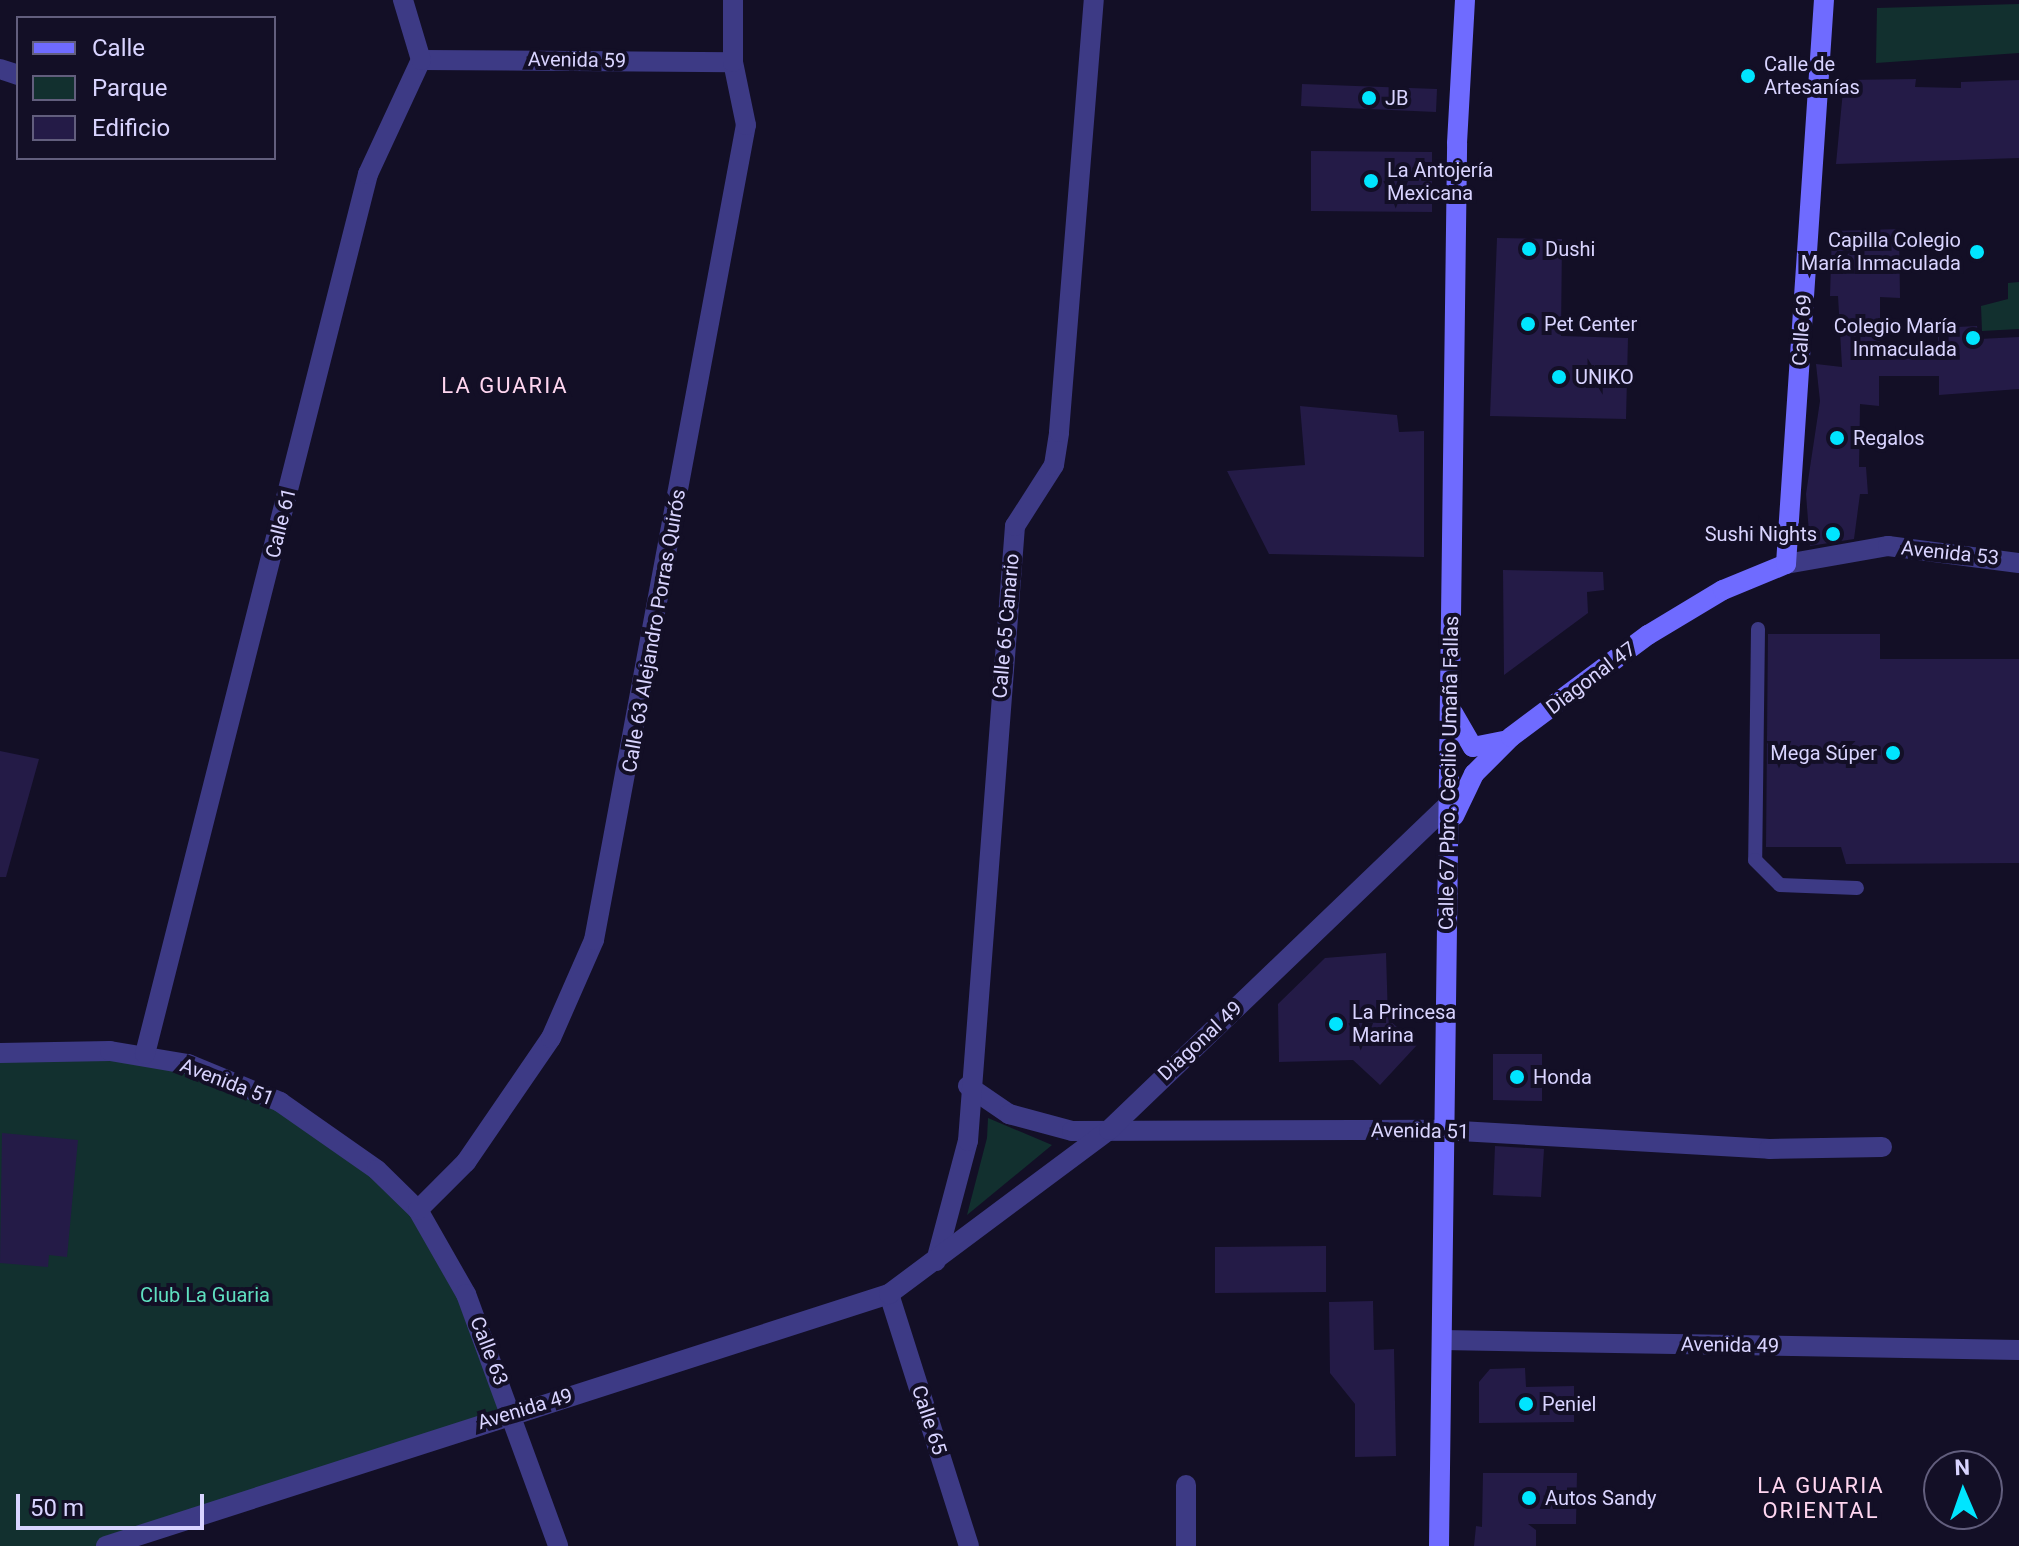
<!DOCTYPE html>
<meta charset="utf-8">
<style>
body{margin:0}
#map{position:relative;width:2019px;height:1546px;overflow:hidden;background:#130f26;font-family:Roboto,sans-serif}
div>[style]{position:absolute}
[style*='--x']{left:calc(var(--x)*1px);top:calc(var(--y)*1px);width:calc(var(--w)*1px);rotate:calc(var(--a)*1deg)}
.green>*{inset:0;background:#12302f}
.building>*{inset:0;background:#241b47}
.service>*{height:14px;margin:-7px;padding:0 7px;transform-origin:7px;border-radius:7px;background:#3d3a85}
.minor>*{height:20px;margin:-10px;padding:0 10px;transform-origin:10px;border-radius:10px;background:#3d3a85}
.secondary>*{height:20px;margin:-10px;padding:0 10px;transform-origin:10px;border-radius:10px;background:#6f6bff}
.dots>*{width:22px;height:22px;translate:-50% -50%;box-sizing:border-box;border:4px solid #130f26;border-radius:50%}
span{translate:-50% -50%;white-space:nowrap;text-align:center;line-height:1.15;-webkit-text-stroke:8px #130f26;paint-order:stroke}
.street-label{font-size:20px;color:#d9d4ff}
.poi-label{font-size:20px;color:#d9d4ff}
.left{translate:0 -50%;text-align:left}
.right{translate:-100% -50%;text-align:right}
.park-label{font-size:20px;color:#5fe0c0}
.neighbourhood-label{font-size:22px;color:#ffd6f0;letter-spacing:2px}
.legend{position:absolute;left:16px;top:16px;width:260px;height:144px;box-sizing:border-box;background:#130f26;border:2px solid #625e7d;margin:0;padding:10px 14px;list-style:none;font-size:24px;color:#d9d4ff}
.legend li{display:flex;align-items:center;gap:16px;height:40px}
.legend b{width:40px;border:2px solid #625e7d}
.north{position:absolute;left:1923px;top:1450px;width:80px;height:80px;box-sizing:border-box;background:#130f26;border:2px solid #625e7d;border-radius:50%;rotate:358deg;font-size:22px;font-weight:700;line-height:32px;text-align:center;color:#d9d4ff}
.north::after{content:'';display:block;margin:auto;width:28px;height:36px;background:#00e5ff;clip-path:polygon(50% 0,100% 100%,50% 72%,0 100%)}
.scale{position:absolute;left:16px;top:1494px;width:188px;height:36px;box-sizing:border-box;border:4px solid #d9d4ff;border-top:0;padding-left:10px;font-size:24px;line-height:28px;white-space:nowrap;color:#d9d4ff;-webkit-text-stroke:6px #130f26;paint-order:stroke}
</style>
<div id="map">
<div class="green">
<i style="clip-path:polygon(2019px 4px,2019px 53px,1876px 63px,1877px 8px)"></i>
<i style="clip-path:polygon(2019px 282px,2019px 329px,1982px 331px,1981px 306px,2008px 299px,2008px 283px)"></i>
<i style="clip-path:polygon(110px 1051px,235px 1081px,418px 1210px,512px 1413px,106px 1546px,0 1546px,0 1053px)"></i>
<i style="clip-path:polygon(988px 1118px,1052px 1145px,967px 1215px,987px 1138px)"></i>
</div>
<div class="building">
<i style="clip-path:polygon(1916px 79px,1915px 87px,1961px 88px,1961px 82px,2019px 80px,2019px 158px,1836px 164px,1844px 80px)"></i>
<i style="clip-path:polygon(1302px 84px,1437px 89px,1436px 112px,1301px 106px)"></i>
<i style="clip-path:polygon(1311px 151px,1432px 152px,1432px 212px,1311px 211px)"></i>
<i style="clip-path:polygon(1899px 229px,1900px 298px,1880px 297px,1880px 352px,1938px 353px,1938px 328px,1977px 326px,1979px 339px,2019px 337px,2019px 389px,1939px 395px,1939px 376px,1879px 376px,1879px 406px,1860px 404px,1859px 467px,1866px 467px,1868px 494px,1860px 494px,1854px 539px,1810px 546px,1806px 494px,1820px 401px,1816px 364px,1842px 367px,1838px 296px,1830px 296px,1832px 231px)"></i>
<i style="clip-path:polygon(1497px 238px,1562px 239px,1561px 336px,1628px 338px,1626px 419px,1490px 416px)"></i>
<i style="clip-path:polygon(1300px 406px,1397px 415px,1399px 432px,1424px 431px,1424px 557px,1269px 554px,1227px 471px,1305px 465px)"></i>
<i style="clip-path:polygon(1503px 570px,1603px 572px,1604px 590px,1587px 592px,1588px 613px,1504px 675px)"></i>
<i style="clip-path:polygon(1768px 634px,1880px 634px,1880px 659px,2019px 659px,2019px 863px,1846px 864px,1841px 847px,1766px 847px)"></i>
<i style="clip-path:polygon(0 751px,39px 759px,6px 877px,0 877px)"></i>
<i style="clip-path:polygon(1386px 953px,1388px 1019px,1417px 1045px,1380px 1085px,1353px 1060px,1279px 1062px,1278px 1004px,1325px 958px)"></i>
<i style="clip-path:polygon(1493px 1054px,1542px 1054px,1542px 1101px,1493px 1100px)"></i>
<i style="clip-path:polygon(2px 1133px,78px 1140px,67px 1257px,49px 1255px,48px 1267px,0 1263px)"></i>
<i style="clip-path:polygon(1495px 1146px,1544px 1149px,1541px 1197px,1493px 1195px)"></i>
<i style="clip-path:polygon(1326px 1246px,1326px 1292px,1215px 1293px,1215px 1247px)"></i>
<i style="clip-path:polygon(1373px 1301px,1374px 1350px,1394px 1349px,1396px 1456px,1355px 1457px,1355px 1404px,1330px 1373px,1329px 1302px)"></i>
<i style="clip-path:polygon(1525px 1368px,1526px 1387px,1574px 1386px,1574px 1422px,1479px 1423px,1479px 1382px,1490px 1369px)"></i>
<i style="clip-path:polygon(1483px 1473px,1577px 1473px,1576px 1524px,1528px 1524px,1536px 1530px,1536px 1546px,1474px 1546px,1476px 1526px,1482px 1527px)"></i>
</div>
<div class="service">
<i style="--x:1758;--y:629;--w:231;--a:90.7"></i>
<i style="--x:1755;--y:860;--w:35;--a:45"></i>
<i style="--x:1780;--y:885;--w:77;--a:2.2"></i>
</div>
<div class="minor">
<i style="--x:421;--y:60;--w:312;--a:0.4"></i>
<i style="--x:0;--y:69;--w:19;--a:18"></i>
<i style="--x:1786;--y:564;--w:104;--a:-10"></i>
<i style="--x:1888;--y:546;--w:132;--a:7.4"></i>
<i style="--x:0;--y:1053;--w:110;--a:-1"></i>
<i style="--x:110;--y:1051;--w:79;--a:9.5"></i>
<i style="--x:188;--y:1064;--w:100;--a:22.4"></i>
<i style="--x:280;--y:1102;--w:118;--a:35"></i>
<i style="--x:377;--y:1170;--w:57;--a:44.3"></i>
<i style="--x:418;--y:1210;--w:97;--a:60.3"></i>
<i style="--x:466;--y:1294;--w:268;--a:69.9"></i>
<i style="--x:145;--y:1054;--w:908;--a:-75.78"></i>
<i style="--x:368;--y:174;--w:126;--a:-65.1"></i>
<i style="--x:421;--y:60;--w:63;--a:-106.7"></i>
<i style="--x:968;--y:1086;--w:50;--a:34.3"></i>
<i style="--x:1009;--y:1114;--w:65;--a:15.1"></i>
<i style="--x:1072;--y:1131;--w:370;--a:-0.2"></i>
<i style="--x:1442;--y:1130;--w:328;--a:3.3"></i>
<i style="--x:1769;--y:1149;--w:113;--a:-1"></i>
<i style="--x:418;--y:1210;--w:68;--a:-45"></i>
<i style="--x:466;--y:1162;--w:150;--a:-55.6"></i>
<i style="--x:551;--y:1038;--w:107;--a:-66.3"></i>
<i style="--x:594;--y:940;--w:829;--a:-79.44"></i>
<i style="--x:746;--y:125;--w:64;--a:-101.7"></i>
<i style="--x:733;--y:62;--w:62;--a:-90"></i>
<i style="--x:936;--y:1261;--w:124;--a:-75.1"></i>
<i style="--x:968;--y:1141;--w:617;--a:-85.63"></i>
<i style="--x:1015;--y:526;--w:72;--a:-57.4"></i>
<i style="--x:1054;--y:465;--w:33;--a:-81"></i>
<i style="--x:1059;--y:432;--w:433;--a:-85.4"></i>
<i style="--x:889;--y:1294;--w:264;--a:72.4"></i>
<i style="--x:1442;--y:1340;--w:577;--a:0.99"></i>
<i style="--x:106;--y:1546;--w:823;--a:-17.84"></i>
<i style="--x:889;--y:1294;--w:274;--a:-36.7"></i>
<i style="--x:1109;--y:1130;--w:471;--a:-43.8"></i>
<i style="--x:1186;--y:1546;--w:61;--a:-90"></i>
</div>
<div class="secondary">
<i style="--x:1453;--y:713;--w:39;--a:60"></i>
<i style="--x:1473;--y:747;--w:32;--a:-11"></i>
<i style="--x:1454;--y:816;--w:47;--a:-64.5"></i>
<i style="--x:1474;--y:774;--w:52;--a:-45"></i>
<i style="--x:1511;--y:737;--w:171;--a:-36.7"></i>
<i style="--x:1648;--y:635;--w:87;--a:-31"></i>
<i style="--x:1723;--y:590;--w:68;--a:-22.4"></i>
<i style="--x:1786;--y:564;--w:565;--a:-86.15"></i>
<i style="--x:1439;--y:1546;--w:1403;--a:-89.26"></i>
<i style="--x:1457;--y:143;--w:143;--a:-86.8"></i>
</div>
<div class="dots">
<i style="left:1748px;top:76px;background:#00e5ff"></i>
<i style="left:1369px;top:98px;background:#00e5ff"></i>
<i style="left:1371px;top:181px;background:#00e5ff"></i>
<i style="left:1529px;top:249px;background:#00e5ff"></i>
<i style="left:1977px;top:252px;background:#00e5ff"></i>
<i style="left:1528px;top:324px;background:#00e5ff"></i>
<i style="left:1973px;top:338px;background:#00e5ff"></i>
<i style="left:1559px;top:377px;background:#00e5ff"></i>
<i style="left:1837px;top:438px;background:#00e5ff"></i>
<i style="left:1833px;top:534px;background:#00e5ff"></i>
<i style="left:1893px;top:753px;background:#00e5ff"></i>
<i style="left:1336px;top:1024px;background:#00e5ff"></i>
<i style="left:1517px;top:1077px;background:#00e5ff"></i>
<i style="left:1526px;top:1404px;background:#00e5ff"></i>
<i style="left:1529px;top:1498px;background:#00e5ff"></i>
</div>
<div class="street-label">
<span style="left:577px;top:60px;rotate:1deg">Avenida 59</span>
<span style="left:1802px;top:330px;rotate:-86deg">Calle 69</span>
<span style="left:281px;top:523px;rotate:-76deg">Calle 61</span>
<span style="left:1950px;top:553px;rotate:6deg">Avenida 53</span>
<span style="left:1006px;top:626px;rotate:-85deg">Calle 65 Canario</span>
<span style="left:654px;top:631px;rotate:-80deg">Calle 63 Alejandro Porras Quirós</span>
<span style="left:1591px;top:678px;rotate:-37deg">Diagonal 47</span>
<span style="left:1449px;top:773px;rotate:-89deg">Calle 67 Pbro. Cecilio Umaña Fallas</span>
<span style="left:1200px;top:1041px;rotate:-43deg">Diagonal 49</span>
<span style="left:227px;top:1082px;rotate:21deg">Avenida 51</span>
<span style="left:1420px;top:1131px;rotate:1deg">Avenida 51</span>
<span style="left:1730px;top:1345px;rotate:1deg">Avenida 49</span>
<span style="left:489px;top:1351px;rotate:69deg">Calle 63</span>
<span style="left:525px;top:1409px;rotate:-17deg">Avenida 49</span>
<span style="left:929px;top:1420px;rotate:72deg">Calle 65</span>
</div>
<div class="poi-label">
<span class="left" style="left:1764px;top:76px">Calle de<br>Artesanías</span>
<span class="left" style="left:1385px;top:98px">JB</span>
<span class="left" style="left:1387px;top:182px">La Antojería<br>Mexicana</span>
<span class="right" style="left:1961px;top:252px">Capilla Colegio<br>María Inmaculada</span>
<span class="left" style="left:1545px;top:249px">Dushi</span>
<span class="left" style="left:1544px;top:324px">Pet Center</span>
<span class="right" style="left:1957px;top:338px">Colegio María<br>Inmaculada</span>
<span class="left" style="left:1575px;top:377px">UNIKO</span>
<span class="left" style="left:1853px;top:438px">Regalos</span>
<span class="right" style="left:1817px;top:534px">Sushi Nights</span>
<span class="right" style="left:1877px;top:753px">Mega Súper</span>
<span class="left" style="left:1352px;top:1024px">La Princesa<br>Marina</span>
<span class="left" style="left:1533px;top:1077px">Honda</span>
<span class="left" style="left:1542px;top:1404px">Peniel</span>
<span class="left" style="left:1545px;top:1498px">Autos Sandy</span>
</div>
<div class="park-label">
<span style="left:205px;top:1295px">Club La Guaria</span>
</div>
<div class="neighbourhood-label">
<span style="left:505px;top:386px">LA GUARIA</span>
<span style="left:1821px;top:1498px">LA GUARIA<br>ORIENTAL</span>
</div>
<ul class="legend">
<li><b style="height:10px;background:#6f6bff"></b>Calle</li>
<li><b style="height:22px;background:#12302f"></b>Parque</li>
<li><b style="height:22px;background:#241b47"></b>Edificio</li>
</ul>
<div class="north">N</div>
<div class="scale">50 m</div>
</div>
